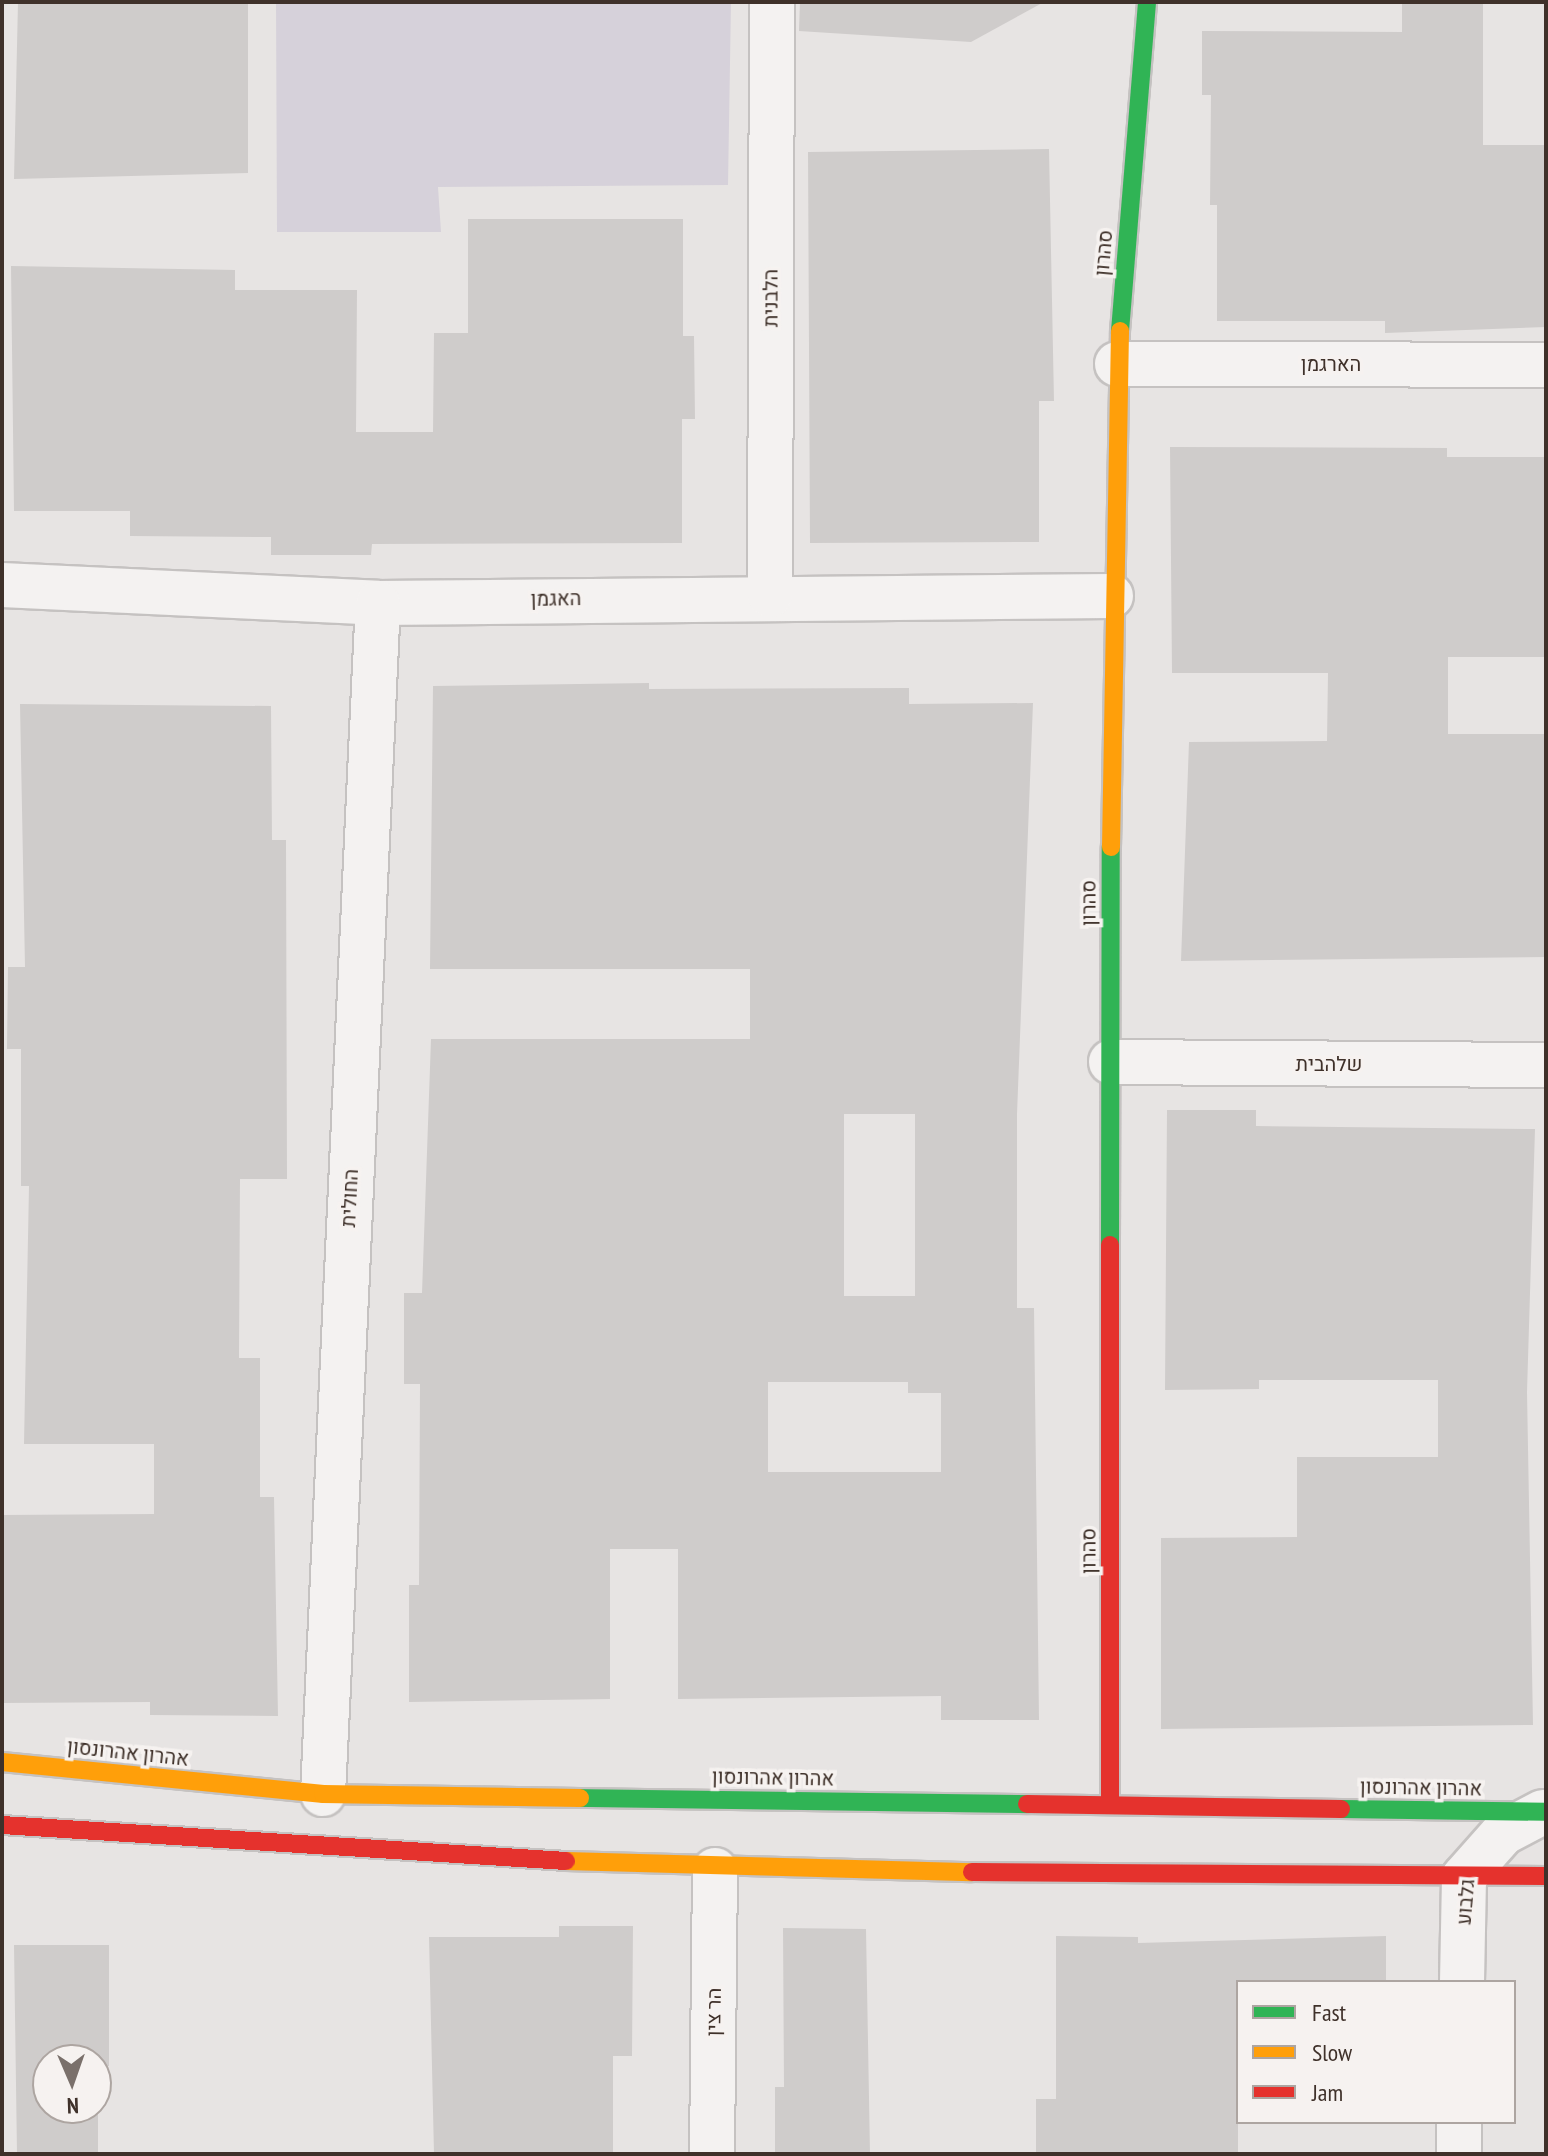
<!DOCTYPE html>
<meta charset="utf-8">
<style>
body{margin:0}
#map{position:relative;width:1548px;height:2156px;overflow:hidden;background:#e7e4e3;font-family:"PT Sans Narrow",Heebo,sans-serif}
div>[style]{position:absolute}
[style*='--x']{left:calc(var(--x)*1px);top:calc(var(--y)*1px);width:calc(var(--w)*1px);rotate:calc(var(--a)*1deg)}
.green>*{inset:0;background:#d6d1da}
.building>*{inset:0;background:#cfcccb}
.roads{filter:drop-shadow(2px 0 #c5c2c1) drop-shadow(-2px 0 #c5c2c1) drop-shadow(0 2px #c5c2c1) drop-shadow(0 -2px #c5c2c1)}
.street>*{height:44px;margin:-22px;padding:0 22px;transform-origin:22px;border-radius:22px;background:#f4f2f1}
.fast>*{height:18px;margin:-9px;padding:0 9px;transform-origin:9px;border-radius:9px;background:#30b455}
.slow>*{height:18px;margin:-9px;padding:0 9px;transform-origin:9px;border-radius:9px;background:#ff9f0a}
.jam>*{height:18px;margin:-9px;padding:0 9px;transform-origin:9px;border-radius:9px;background:#e5322d}
span{translate:-50% -50%;white-space:nowrap;text-align:center;line-height:1.15;-webkit-text-stroke:7px #f6f2f0;paint-order:stroke}
.street-label{font-size:20px;color:#3f312a}
.frame{position:absolute;inset:0;border:4px solid #3f312a;pointer-events:none}
.legend{position:absolute;left:1236px;top:1980px;width:280px;height:144px;box-sizing:border-box;background:#f6f2f0;border:2px solid #ada5a1;margin:0;padding:10px 14px;list-style:none;font-size:24px;color:#3f312a}
.legend li{display:flex;align-items:center;gap:16px;height:40px}
.legend b{width:40px;border:2px solid #ada5a1}
.north{position:absolute;left:32px;top:2044px;width:80px;height:80px;box-sizing:border-box;background:#f6f2f0;border:2px solid #ada5a1;border-radius:50%;rotate:178deg;font-size:22px;font-weight:700;line-height:32px;text-align:center;color:#3f312a}
.north::after{content:'';display:block;margin:auto;width:28px;height:36px;background:#7a706b;clip-path:polygon(50% 0,100% 100%,50% 72%,0 100%)}
</style>
<div id="map">
<div class="green">
<i style="clip-path:polygon(276px 2px,731px 2px,728px 185px,438px 187px,441px 232px,277px 232px)"></i>
</div>
<div class="building">
<i style="clip-path:polygon(18px 2px,248px 2px,248px 173px,14px 179px)"></i>
<i style="clip-path:polygon(800px 2px,1044px 2px,971px 42px,799px 31px)"></i>
<i style="clip-path:polygon(1402px 2px,1483px 2px,1483px 145px,1546px 145px,1546px 327px,1385px 333px,1385px 321px,1217px 321px,1217px 205px,1210px 205px,1211px 95px,1202px 95px,1202px 31px,1402px 32px)"></i>
<i style="clip-path:polygon(1049px 149px,1054px 401px,1039px 401px,1039px 542px,810px 543px,808px 152px)"></i>
<i style="clip-path:polygon(468px 219px,683px 219px,683px 336px,694px 336px,695px 419px,682px 419px,682px 543px,372px 544px,371px 555px,271px 555px,271px 537px,130px 536px,130px 511px,14px 511px,11px 266px,235px 270px,235px 290px,357px 290px,356px 432px,433px 432px,434px 333px,468px 333px)"></i>
<i style="clip-path:polygon(1170px 447px,1447px 448px,1447px 457px,1546px 457px,1546px 657px,1448px 657px,1448px 734px,1546px 734px,1546px 957px,1181px 961px,1189px 742px,1327px 741px,1328px 673px,1172px 673px)"></i>
<i style="clip-path:polygon(evenodd,649px 683px,649px 689px,909px 688px,909px 704px,1033px 703px,1017px 1114px,1017px 1308px,1034px 1308px,1039px 1720px,941px 1720px,941px 1696px,678px 1699px,678px 1549px,610px 1549px,610px 1699px,409px 1702px,409px 1585px,419px 1585px,420px 1384px,404px 1384px,404px 1293px,422px 1293px,431px 1039px,750px 1039px,750px 969px,430px 969px,433px 686px,649px 683px,844px 1114px,915px 1114px,915px 1296px,844px 1296px,844px 1114px,649px 683px,768px 1382px,908px 1382px,908px 1393px,941px 1393px,941px 1472px,768px 1472px,768px 1382px)"></i>
<i style="clip-path:polygon(20px 704px,271px 706px,272px 840px,286px 840px,287px 1179px,240px 1179px,239px 1358px,260px 1358px,260px 1497px,274px 1497px,278px 1716px,150px 1715px,150px 1702px,2px 1703px,2px 1515px,154px 1514px,154px 1444px,24px 1444px,29px 1186px,21px 1186px,21px 1049px,7px 1049px,8px 967px,25px 967px)"></i>
<i style="clip-path:polygon(1167px 1110px,1256px 1110px,1256px 1126px,1535px 1129px,1527px 1392px,1533px 1725px,1161px 1729px,1161px 1538px,1297px 1537px,1297px 1457px,1438px 1457px,1438px 1380px,1259px 1380px,1259px 1389px,1165px 1390px)"></i>
<i style="clip-path:polygon(559px 1926px,633px 1926px,632px 2056px,613px 2056px,613px 2154px,434px 2154px,429px 1937px,559px 1937px)"></i>
<i style="clip-path:polygon(783px 1928px,866px 1929px,870px 2154px,775px 2154px,775px 2087px,784px 2087px)"></i>
<i style="clip-path:polygon(1056px 1936px,1138px 1937px,1138px 1943px,1386px 1936px,1386px 1982px,1238px 1982px,1238px 2154px,1036px 2154px,1036px 2099px,1056px 2099px)"></i>
<i style="clip-path:polygon(evenodd,14px 1945px,109px 1945px,109px 2066px,98px 2066px,98px 2154px,17px 2154px,14px 1945px,48px 2060px,96px 2060px,96px 2108px,48px 2108px,48px 2060px)"></i>
</div>
<div class="roads">
<div class="street">
<i style="--x:1117;--y:364;--w:429;--a:0.1"></i>
<i style="--x:2;--y:585;--w:376;--a:2.7"></i>
<i style="--x:378;--y:603;--w:733;--a:-0.55"></i>
<i style="--x:770;--y:595;--w:593;--a:-89.81"></i>
<i style="--x:1111;--y:1062;--w:435;--a:0.4"></i>
<i style="--x:323;--y:1794;--w:1192;--a:-87.36"></i>
<i style="--x:1462;--y:1982;--w:105;--a:-88.9"></i>
<i style="--x:1464;--y:1877;--w:59;--a:-48.4"></i>
<i style="--x:1503;--y:1833;--w:45;--a:-27.7"></i>
<i style="--x:712;--y:2154;--w:284;--a:-89.4"></i>
<i style="--x:1459;--y:2154;--w:32;--a:-90"></i>
</div>
<div class="fast">
<i style="--x:1120;--y:331;--w:330;--a:-85.3"></i>
<i style="--x:1110;--y:1245;--w:398;--a:-89.9"></i>
<i style="--x:580;--y:1798;--w:447;--a:0.8"></i>
<i style="--x:1341;--y:1809;--w:205;--a:0.8"></i>
</div>
<div class="slow">
<i style="--x:1111;--y:847;--w:516;--a:-89"></i>
<i style="--x:2;--y:1762;--w:323;--a:5.7"></i>
<i style="--x:323;--y:1794;--w:257;--a:0.9"></i>
<i style="--x:566;--y:1861;--w:406;--a:1.6"></i>
</div>
<div class="jam">
<i style="--x:1027;--y:1804;--w:314;--a:0.9"></i>
<i style="--x:1110;--y:1805;--w:560;--a:-90"></i>
<i style="--x:2;--y:1825;--w:565;--a:3.65"></i>
<i style="--x:972;--y:1872;--w:574;--a:0.4"></i>
</div>
</div>
<div class="street-label">
<span style="left:1104px;top:253px;rotate:-85deg">סהרון</span>
<span style="left:771px;top:298px;rotate:-90deg">הלבנית</span>
<span style="left:1331px;top:364px">הארגמן</span>
<span style="left:556px;top:599px;rotate:-1deg">האגמן</span>
<span style="left:1089px;top:903px;rotate:-90deg">סהרון</span>
<span style="left:1329px;top:1064px">שלהבית</span>
<span style="left:350px;top:1198px;rotate:-87deg">החולית</span>
<span style="left:1089px;top:1551px;rotate:-90deg">סהרון</span>
<span style="left:128px;top:1753px;rotate:6deg">אהרון אהרונסון</span>
<span style="left:773px;top:1778px;rotate:1deg">אהרון אהרונסון</span>
<span style="left:1421px;top:1788px;rotate:1deg">אהרון אהרונסון</span>
<span style="left:1466px;top:1902px;rotate:-85deg">גלבוע</span>
<span style="left:714px;top:2012px;rotate:-89deg">הר צין</span>
</div>
<div class="frame"></div>
<ul class="legend">
<li><b style="height:10px;background:#30b455"></b>Fast</li>
<li><b style="height:10px;background:#ff9f0a"></b>Slow</li>
<li><b style="height:10px;background:#e5322d"></b>Jam</li>
</ul>
<div class="north">N</div>
</div>
